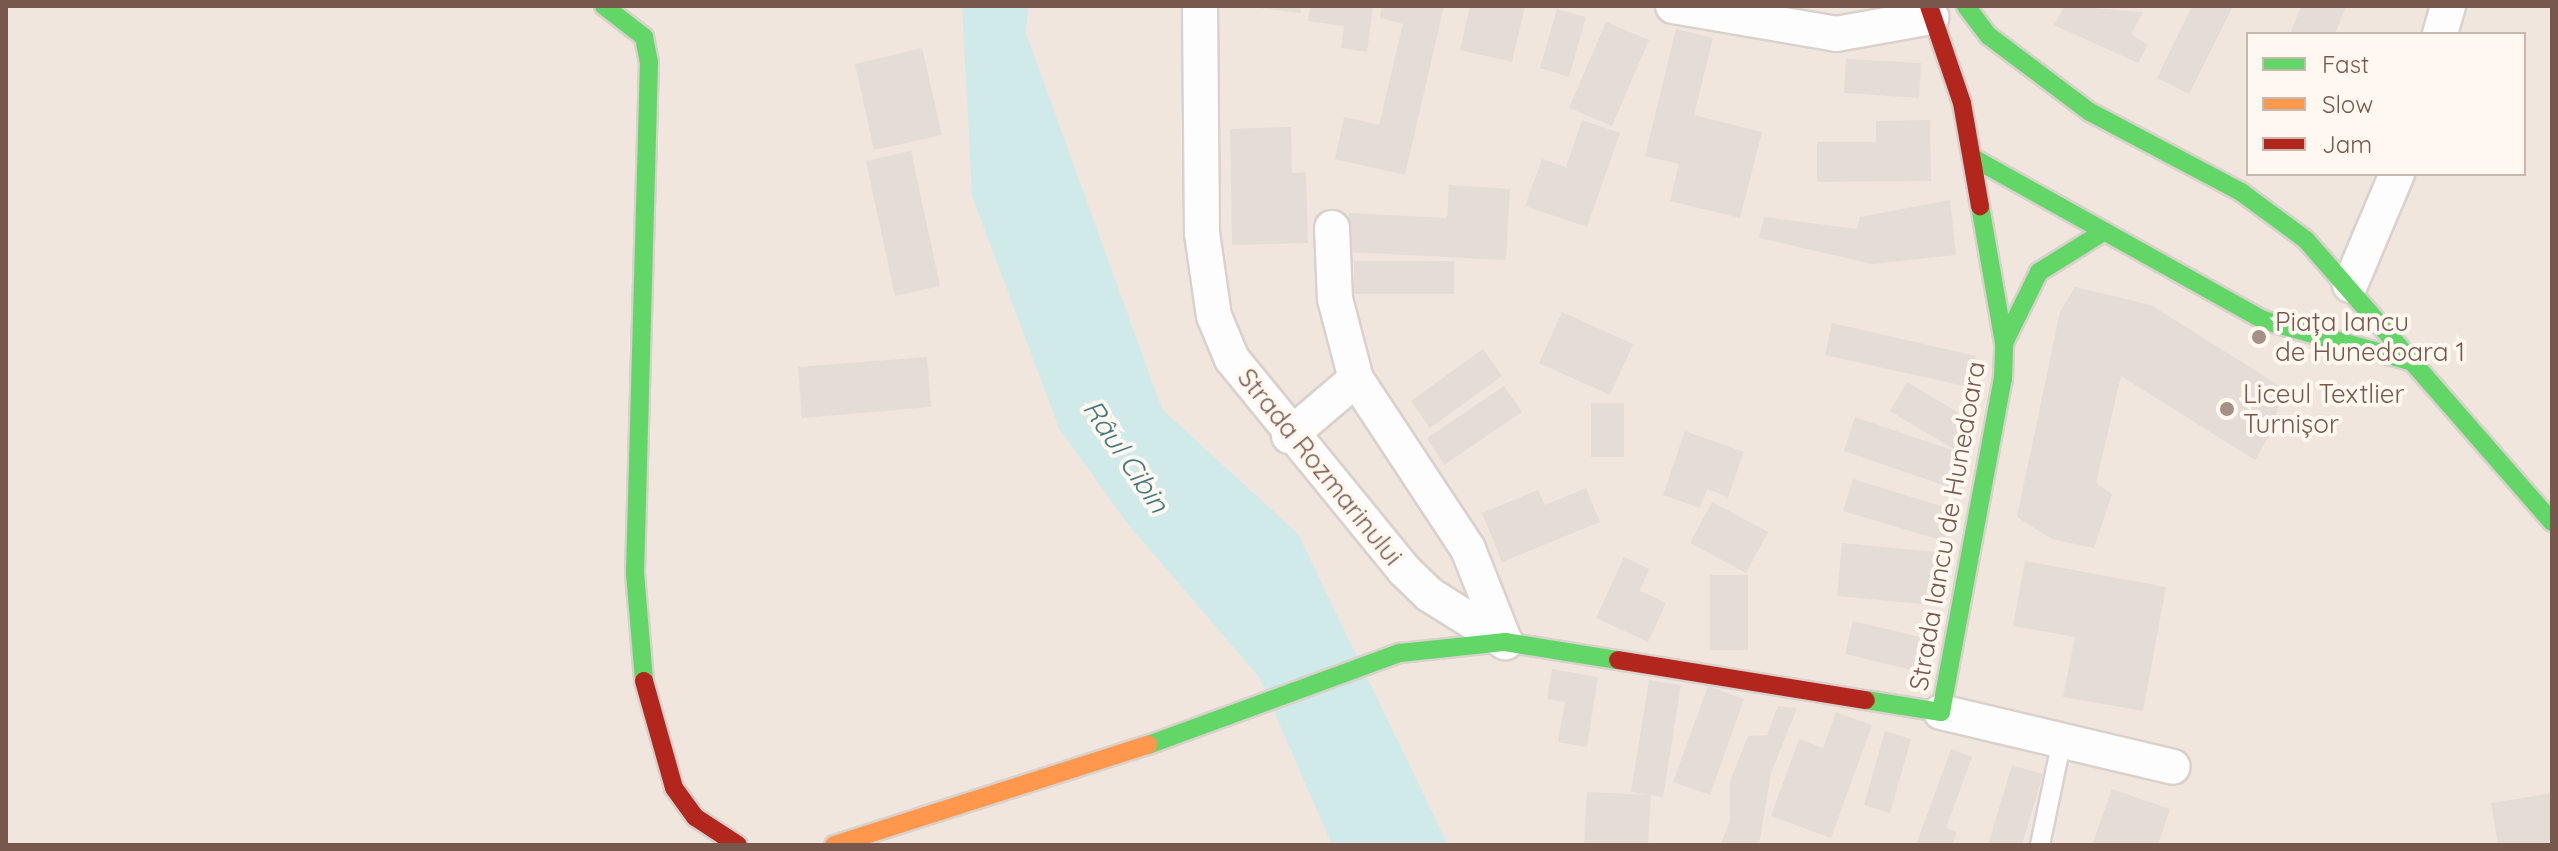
<!DOCTYPE html>
<meta charset="utf-8">
<style>
body{margin:0}
#map{position:relative;width:2558px;height:851px;overflow:hidden;background:#f9f4ef;font-family:Quicksand,sans-serif}
div>[style]{position:absolute}
[style*='--x']{left:calc(var(--x)*1px);top:calc(var(--y)*1px);width:calc(var(--w)*1px);rotate:calc(var(--a)*1deg)}
.residential>*{inset:0;background:#f1e6dd}
.water>*{inset:0;background:#d0eae9}
.building>*{inset:0;background:#e5dcd6}
.roads{filter:drop-shadow(2px 0 #d8d1cc) drop-shadow(-2px 0 #d8d1cc) drop-shadow(0 2px #d8d1cc) drop-shadow(0 -2px #d8d1cc)}
.lane>*{height:18px;margin:-9px;padding:0 9px;transform-origin:9px;border-radius:9px;background:#fefdfd}
.street>*{height:34px;margin:-17px;padding:0 17px;transform-origin:17px;border-radius:17px;background:#fefdfd}
.fast>*{height:18px;margin:-9px;padding:0 9px;transform-origin:9px;border-radius:9px;background:#63d668}
.slow>*{height:18px;margin:-9px;padding:0 9px;transform-origin:9px;border-radius:9px;background:#ff974d}
.jam>*{height:18px;margin:-9px;padding:0 9px;transform-origin:9px;border-radius:9px;background:#b3261e}
.dots>*{width:22px;height:22px;translate:-50% -50%;box-sizing:border-box;border:4px solid #fff8f1;border-radius:50%}
span{translate:-50% -50%;white-space:nowrap;text-align:center;line-height:1.15;-webkit-text-stroke:8px #fff8f1;paint-order:stroke}
.poi-label{font-size:26px;color:#78584d}
.left{translate:0 -50%;text-align:left}
.street-label{font-size:26px;color:#78584d}
.water-label{font-size:28px;color:#40787c;font-style:italic}
.frame{position:absolute;inset:0;border:8px solid #78584d;pointer-events:none}
.legend{position:absolute;left:2246px;top:32px;width:280px;height:144px;box-sizing:border-box;background:#fff8f1;border:2px solid #c9b8af;margin:0;padding:10px 14px;list-style:none;font-size:24px;color:#78584d}
.legend li{display:flex;align-items:center;gap:16px;height:40px}
.legend b{width:40px;border:2px solid #c9b8af}
</style>
<div id="map">
<div class="residential">
<i style="clip-path:polygon(evenodd,6px 6px,2552px 6px,2552px 845px,6px 845px,6px 6px,2248px 34px,2524px 34px,2524px 174px,2248px 174px,2248px 34px)"></i>
</div>
<div class="water">
<i style="clip-path:polygon(962px 6px,1028px 6px,1026px 33px,1162px 409px,1298px 534px,1448px 845px,1332px 845px,1259px 677px,1127px 523px,1059px 428px,972px 196px)"></i>
</div>
<div class="building">
<i style="clip-path:polygon(1243px 6px,1301px 6px,1301px 13px)"></i>
<i style="clip-path:polygon(1310px 6px,1373px 6px,1367px 52px,1341px 48px,1344px 26px,1308px 21px)"></i>
<i style="clip-path:polygon(1382px 6px,1444px 6px,1405px 175px,1335px 159px,1344px 117px,1379px 125px,1403px 24px,1380px 18px)"></i>
<i style="clip-path:polygon(1470px 6px,1525px 6px,1512px 62px,1460px 50px)"></i>
<i style="clip-path:polygon(2065px 6px,2143px 12px,2131px 34px,2148px 45px,2138px 63px,2054px 25px)"></i>
<i style="clip-path:polygon(2192px 6px,2233px 6px,2189px 94px,2157px 78px)"></i>
<i style="clip-path:polygon(2301px 6px,2346px 6px,2335px 34px,2290px 34px)"></i>
<i style="clip-path:polygon(1557px 9px,1586px 17px,1569px 77px,1540px 68px)"></i>
<i style="clip-path:polygon(1606px 22px,1649px 40px,1612px 126px,1569px 108px)"></i>
<i style="clip-path:polygon(1676px 29px,1713px 38px,1694px 115px,1762px 132px,1740px 218px,1670px 201px,1679px 164px,1645px 156px)"></i>
<i style="clip-path:polygon(922px 48px,942px 135px,874px 150px,855px 64px)"></i>
<i style="clip-path:polygon(1846px 59px,1921px 63px,1919px 98px,1844px 93px)"></i>
<i style="clip-path:polygon(1582px 120px,1620px 133px,1587px 227px,1525px 206px,1542px 159px,1566px 167px)"></i>
<i style="clip-path:polygon(1930px 120px,1931px 181px,1817px 182px,1817px 142px,1876px 142px,1876px 121px)"></i>
<i style="clip-path:polygon(1291px 127px,1292px 173px,1306px 172px,1308px 243px,1232px 245px,1230px 129px)"></i>
<i style="clip-path:polygon(911px 151px,940px 286px,895px 296px,866px 161px)"></i>
<i style="clip-path:polygon(1449px 185px,1510px 189px,1506px 260px,1347px 252px,1349px 213px,1447px 218px)"></i>
<i style="clip-path:polygon(1950px 200px,1956px 255px,1872px 264px,1759px 238px,1764px 217px,1857px 229px,1860px 217px)"></i>
<i style="clip-path:polygon(1354px 261px,1454px 261px,1454px 294px,1354px 294px)"></i>
<i style="clip-path:polygon(2075px 287px,2151px 305px,2283px 388px,2272px 431px,2255px 460px,2121px 376px,2096px 483px,2112px 494px,2094px 548px,2052px 539px,2017px 517px,2060px 312px)"></i>
<i style="clip-path:polygon(1562px 312px,1633px 344px,1610px 395px,1539px 363px)"></i>
<i style="clip-path:polygon(1832px 323px,1976px 356px,1969px 387px,1825px 355px)"></i>
<i style="clip-path:polygon(1483px 349px,1502px 376px,1430px 428px,1411px 401px)"></i>
<i style="clip-path:polygon(927px 357px,931px 407px,802px 418px,798px 367px)"></i>
<i style="clip-path:polygon(1907px 382px,1974px 422px,1957px 451px,1890px 411px)"></i>
<i style="clip-path:polygon(1504px 386px,1522px 412px,1444px 465px,1427px 438px)"></i>
<i style="clip-path:polygon(1591px 403px,1624px 403px,1624px 457px,1591px 457px)"></i>
<i style="clip-path:polygon(1855px 417px,1969px 456px,1957px 490px,1844px 451px)"></i>
<i style="clip-path:polygon(1685px 431px,1744px 452px,1728px 497px,1707px 489px,1700px 508px,1663px 495px)"></i>
<i style="clip-path:polygon(1853px 479px,1954px 510px,1944px 541px,1843px 511px)"></i>
<i style="clip-path:polygon(1586px 488px,1600px 522px,1502px 562px,1482px 513px,1538px 490px,1545px 505px)"></i>
<i style="clip-path:polygon(1712px 502px,1768px 532px,1746px 573px,1690px 543px)"></i>
<i style="clip-path:polygon(1842px 543px,1936px 552px,1932px 605px,1837px 596px)"></i>
<i style="clip-path:polygon(1624px 557px,1649px 569px,1640px 591px,1666px 603px,1648px 642px,1596px 618px)"></i>
<i style="clip-path:polygon(2025px 561px,2166px 587px,2143px 711px,2063px 697px,2075px 637px,2013px 626px)"></i>
<i style="clip-path:polygon(1710px 575px,1748px 575px,1748px 650px,1710px 650px)"></i>
<i style="clip-path:polygon(1853px 621px,1924px 638px,1916px 671px,1845px 654px)"></i>
<i style="clip-path:polygon(1552px 669px,1598px 677px,1587px 747px,1558px 742px,1565px 702px,1547px 699px)"></i>
<i style="clip-path:polygon(1649px 680px,1681px 685px,1663px 797px,1631px 792px)"></i>
<i style="clip-path:polygon(1708px 686px,1744px 699px,1710px 795px,1673px 782px)"></i>
<i style="clip-path:polygon(1778px 706px,1797px 708px,1771px 773px,1759px 845px,1720px 845px,1730px 821px,1730px 781px,1748px 736px,1767px 735px)"></i>
<i style="clip-path:polygon(1836px 712px,1872px 725px,1831px 838px,1771px 816px,1799px 739px,1823px 748px)"></i>
<i style="clip-path:polygon(1885px 731px,1911px 739px,1890px 813px,1864px 805px)"></i>
<i style="clip-path:polygon(1951px 749px,1972px 757px,1946px 828px,1957px 832px,1952px 845px,1916px 845px)"></i>
<i style="clip-path:polygon(2012px 765px,2043px 774px,2022px 845px,1988px 845px)"></i>
<i style="clip-path:polygon(2112px 789px,2170px 809px,2158px 845px,2092px 845px)"></i>
<i style="clip-path:polygon(1587px 792px,1651px 795px,1648px 845px,1584px 845px)"></i>
<i style="clip-path:polygon(2552px 793px,2552px 845px,2498px 845px,2491px 803px)"></i>
</div>
<div class="roads">
<div class="lane">
<i style="--x:2040;--y:845;--w:107;--a:-78.2"></i>
</div>
<div class="street">
<i style="--x:1200;--y:6;--w:227;--a:89.5"></i>
<i style="--x:1202;--y:233;--w:84;--a:81.8"></i>
<i style="--x:1214;--y:316;--w:47;--a:67.3"></i>
<i style="--x:1232;--y:359;--w:272;--a:50.8"></i>
<i style="--x:1404;--y:570;--w:36;--a:44"></i>
<i style="--x:1430;--y:595;--w:89;--a:32.1"></i>
<i style="--x:1673;--y:6;--w:165;--a:9.7"></i>
<i style="--x:1836;--y:34;--w:97;--a:-10.1"></i>
<i style="--x:2440;--y:34;--w:29;--a:-74"></i>
<i style="--x:1332;--y:228;--w:71;--a:87.6"></i>
<i style="--x:1335;--y:299;--w:83;--a:75.3"></i>
<i style="--x:1356;--y:379;--w:204;--a:56.6"></i>
<i style="--x:1468;--y:549;--w:100;--a:68.3"></i>
<i style="--x:2350;--y:285;--w:121;--a:-67.1"></i>
<i style="--x:1289;--y:436;--w:88;--a:-40.4"></i>
<i style="--x:1941;--y:712;--w:238;--a:13.3"></i>
</div>
<div class="fast">
<i style="--x:604;--y:6;--w:51;--a:37.8"></i>
<i style="--x:644;--y:37;--w:25;--a:79"></i>
<i style="--x:649;--y:62;--w:511;--a:91.57"></i>
<i style="--x:635;--y:573;--w:108;--a:85.2"></i>
<i style="--x:1966;--y:6;--w:38;--a:53"></i>
<i style="--x:1989;--y:36;--w:126;--a:37"></i>
<i style="--x:2090;--y:112;--w:171;--a:27.9"></i>
<i style="--x:2241;--y:192;--w:81;--a:36.4"></i>
<i style="--x:2306;--y:240;--w:374;--a:48.9"></i>
<i style="--x:1975;--y:159;--w:330;--a:29.2"></i>
<i style="--x:2263;--y:320;--w:160;--a:15.6"></i>
<i style="--x:2004;--y:343;--w:79;--a:-63.8"></i>
<i style="--x:2039;--y:272;--w:72;--a:-31.9"></i>
<i style="--x:1866;--y:700;--w:76;--a:9.1"></i>
<i style="--x:1941;--y:712;--w:339;--a:-79.5"></i>
<i style="--x:2003;--y:379;--w:36;--a:-88"></i>
<i style="--x:2004;--y:343;--w:139;--a:-99.9"></i>
<i style="--x:1148;--y:745;--w:268;--a:-20.1"></i>
<i style="--x:1400;--y:653;--w:106;--a:-6"></i>
<i style="--x:1505;--y:642;--w:114;--a:9.1"></i>
</div>
<div class="slow">
<i style="--x:834;--y:845;--w:330;--a:-17.7"></i>
</div>
<div class="jam">
<i style="--x:1929;--y:6;--w:102;--a:71.2"></i>
<i style="--x:1962;--y:103;--w:105;--a:80.1"></i>
<i style="--x:1618;--y:660;--w:251;--a:9.2"></i>
<i style="--x:644;--y:681;--w:111;--a:74.3"></i>
<i style="--x:674;--y:788;--w:36;--a:54"></i>
<i style="--x:695;--y:817;--w:51;--a:33.1"></i>
</div>
</div>
<div class="dots">
<i style="left:2259px;top:337px;background:#a58f86"></i>
<i style="left:2227px;top:409px;background:#a58f86"></i>
</div>
<div class="poi-label">
<span class="left" style="left:2275px;top:337px">Piața Iancu<br>de Hunedoara 1</span>
<span class="left" style="left:2243px;top:409px">Liceul Textlier<br>Turnișor</span>
</div>
<div class="street-label">
<span style="left:1320px;top:467px;rotate:51deg">Strada Rozmarinului</span>
<span style="left:1947px;top:526px;rotate:-80deg">Strada Iancu de Hunedoara</span>
</div>
<div class="water-label">
<span style="left:1126px;top:456px;rotate:56deg">Râul Cibin</span>
</div>
<div class="frame"></div>
<ul class="legend">
<li><b style="height:10px;background:#63d668"></b>Fast</li>
<li><b style="height:10px;background:#ff974d"></b>Slow</li>
<li><b style="height:10px;background:#b3261e"></b>Jam</li>
</ul>
</div>
